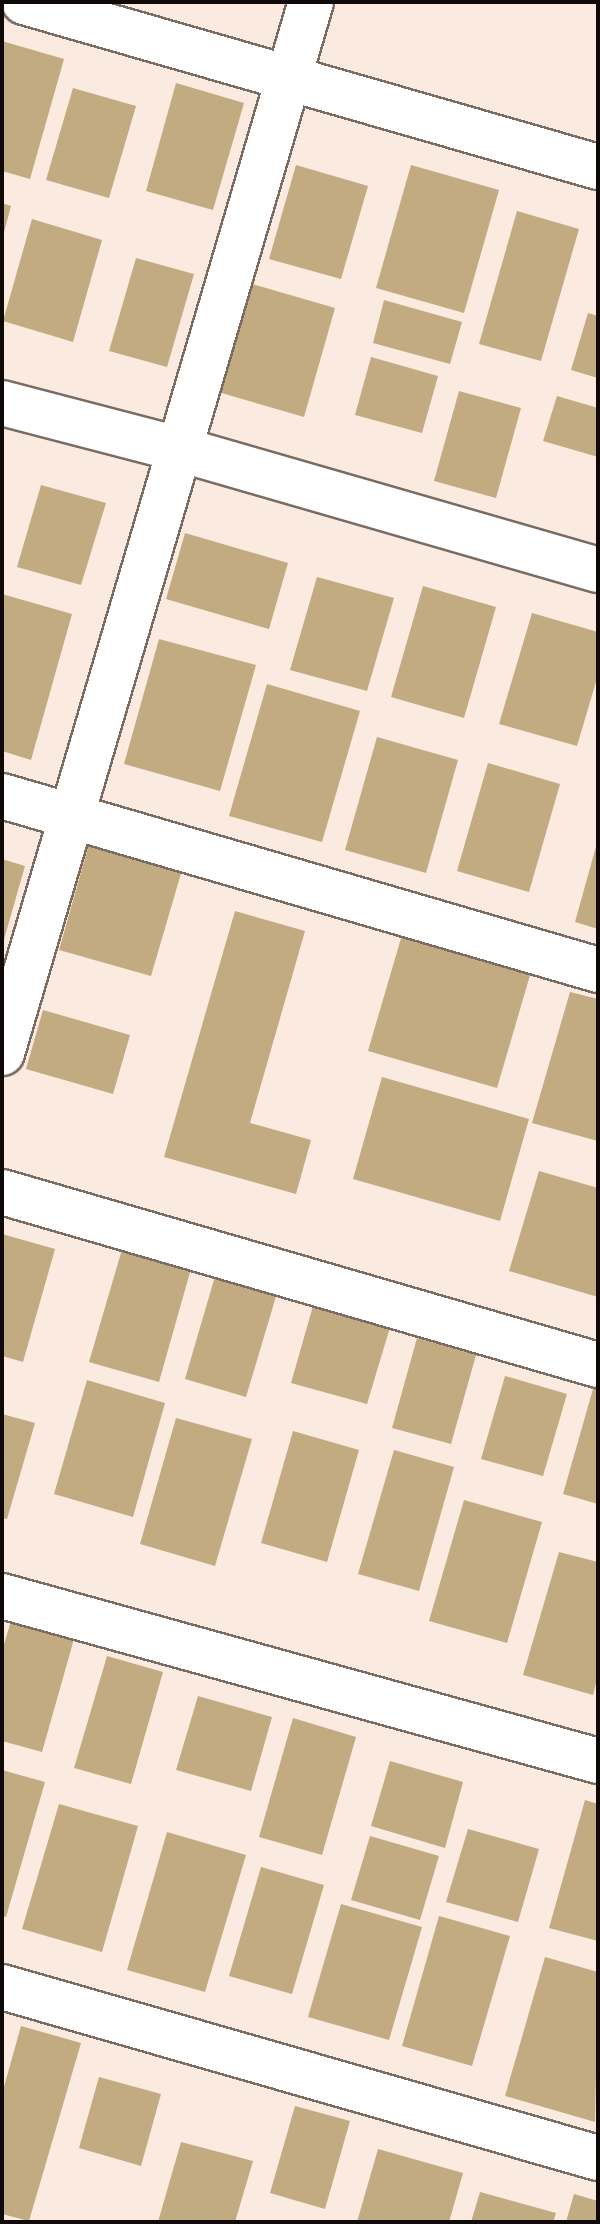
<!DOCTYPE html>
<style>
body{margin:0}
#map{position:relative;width:600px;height:2224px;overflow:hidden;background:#fbeae0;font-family:Cabin,sans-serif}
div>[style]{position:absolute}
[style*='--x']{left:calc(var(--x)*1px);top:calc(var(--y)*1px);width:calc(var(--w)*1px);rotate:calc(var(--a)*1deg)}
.building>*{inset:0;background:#c2aa81}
.roads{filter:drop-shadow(2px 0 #7a6b63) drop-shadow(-2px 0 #7a6b63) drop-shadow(0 2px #7a6b63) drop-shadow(0 -2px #7a6b63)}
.minor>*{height:44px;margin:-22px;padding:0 22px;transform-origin:22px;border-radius:22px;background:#fff}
span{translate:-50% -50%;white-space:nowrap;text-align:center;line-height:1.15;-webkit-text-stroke:6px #fff;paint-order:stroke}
.frame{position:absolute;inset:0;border:4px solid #0f0a07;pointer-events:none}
</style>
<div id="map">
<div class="building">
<i style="clip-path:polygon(2px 41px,64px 59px,30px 179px,2px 171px)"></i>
<i style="clip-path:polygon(176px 83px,244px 103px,213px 210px,146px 191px)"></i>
<i style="clip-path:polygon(73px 88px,136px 106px,109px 198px,46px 180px)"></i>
<i style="clip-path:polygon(296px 165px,368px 186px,341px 279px,269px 259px)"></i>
<i style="clip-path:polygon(411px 165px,499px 190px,464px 313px,376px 288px)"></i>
<i style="clip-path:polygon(2px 203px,11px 206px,3px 236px,2px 236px)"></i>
<i style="clip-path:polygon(517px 211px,579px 229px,541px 361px,479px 344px)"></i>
<i style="clip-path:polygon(32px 219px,102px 240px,73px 342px,3px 321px)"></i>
<i style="clip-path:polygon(136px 258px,194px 274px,167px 367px,109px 351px)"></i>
<i style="clip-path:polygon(249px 283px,335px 308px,304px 417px,218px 392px)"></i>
<i style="clip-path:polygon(384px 300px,462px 322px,450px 364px,373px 343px)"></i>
<i style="clip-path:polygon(588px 313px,598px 316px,598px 378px,571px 370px)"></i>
<i style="clip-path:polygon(371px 357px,438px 376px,422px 433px,355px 415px)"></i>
<i style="clip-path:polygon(459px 391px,521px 408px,496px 498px,434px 481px)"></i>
<i style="clip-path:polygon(557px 396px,598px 408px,598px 457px,543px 441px)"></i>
<i style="clip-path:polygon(41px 485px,106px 503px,81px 585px,17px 567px)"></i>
<i style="clip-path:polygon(185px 533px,288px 563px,269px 629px,166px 599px)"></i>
<i style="clip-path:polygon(317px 577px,394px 598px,367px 691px,290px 670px)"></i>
<i style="clip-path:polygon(423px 586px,496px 607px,464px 718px,391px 697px)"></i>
<i style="clip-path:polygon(2px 594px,72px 614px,31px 760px,2px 751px)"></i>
<i style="clip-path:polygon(532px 613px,598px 632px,598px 675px,577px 746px,499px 724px)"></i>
<i style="clip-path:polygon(159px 639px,256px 665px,220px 791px,124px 764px)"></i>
<i style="clip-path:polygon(267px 684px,360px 711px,322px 842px,229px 816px)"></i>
<i style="clip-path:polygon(377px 737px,458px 760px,426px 873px,345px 850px)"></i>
<i style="clip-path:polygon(488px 763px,560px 784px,529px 892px,457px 871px)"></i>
<i style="clip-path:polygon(597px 843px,598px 843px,598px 929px,575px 922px)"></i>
<i style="clip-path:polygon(89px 844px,182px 870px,151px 976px,59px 950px)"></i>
<i style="clip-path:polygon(2px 859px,25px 866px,3px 943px,2px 943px)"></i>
<i style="clip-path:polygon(235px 911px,305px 931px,250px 1123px,311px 1140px,296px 1194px,164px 1157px)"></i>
<i style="clip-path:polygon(404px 928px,533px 965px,497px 1088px,368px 1051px)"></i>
<i style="clip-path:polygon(570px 992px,598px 999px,598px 1141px,532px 1123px)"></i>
<i style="clip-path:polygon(43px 1010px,130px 1035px,113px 1094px,26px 1069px)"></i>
<i style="clip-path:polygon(382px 1077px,529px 1119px,500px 1221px,353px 1179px)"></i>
<i style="clip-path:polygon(539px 1171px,598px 1188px,598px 1297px,509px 1271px)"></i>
<i style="clip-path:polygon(2px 1234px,55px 1249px,23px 1362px,2px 1356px)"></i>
<i style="clip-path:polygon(123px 1246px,192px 1265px,159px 1382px,89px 1362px)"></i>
<i style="clip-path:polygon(218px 1266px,280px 1283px,246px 1397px,185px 1379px)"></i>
<i style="clip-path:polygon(317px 1292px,394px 1314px,367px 1404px,291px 1383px)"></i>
<i style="clip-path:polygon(417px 1338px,476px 1355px,451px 1444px,392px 1428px)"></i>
<i style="clip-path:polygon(597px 1375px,598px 1375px,598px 1504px,563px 1494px)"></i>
<i style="clip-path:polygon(505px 1376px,567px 1394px,543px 1476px,481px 1459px)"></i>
<i style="clip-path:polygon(87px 1380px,165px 1403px,133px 1517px,54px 1494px)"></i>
<i style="clip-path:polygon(2px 1414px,35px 1423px,7px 1519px,2px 1518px)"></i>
<i style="clip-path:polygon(176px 1418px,252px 1439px,215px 1566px,140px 1544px)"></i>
<i style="clip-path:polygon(293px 1431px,359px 1450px,327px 1562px,261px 1543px)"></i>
<i style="clip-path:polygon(394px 1450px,454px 1467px,419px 1591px,358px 1574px)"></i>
<i style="clip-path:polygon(464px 1500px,542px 1522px,507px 1643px,429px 1621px)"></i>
<i style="clip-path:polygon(559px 1552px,598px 1562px,598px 1676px,593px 1695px,523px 1675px)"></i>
<i style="clip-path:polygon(11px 1621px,74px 1639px,42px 1752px,2px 1741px,2px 1651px)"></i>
<i style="clip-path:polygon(107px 1656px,163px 1672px,131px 1784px,74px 1768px)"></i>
<i style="clip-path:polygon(198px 1696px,272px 1717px,251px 1791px,176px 1770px)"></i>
<i style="clip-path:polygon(293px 1718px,356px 1737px,322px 1855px,259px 1837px)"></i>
<i style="clip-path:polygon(390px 1761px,463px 1782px,445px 1848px,371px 1826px)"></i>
<i style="clip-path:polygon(2px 1770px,45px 1782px,6px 1917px,2px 1916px)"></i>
<i style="clip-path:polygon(585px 1800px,598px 1804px,598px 1941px,549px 1928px)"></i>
<i style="clip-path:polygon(59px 1804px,138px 1826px,102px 1952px,22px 1929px)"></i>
<i style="clip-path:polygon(468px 1829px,539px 1849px,518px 1922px,446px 1902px)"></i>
<i style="clip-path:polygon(167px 1832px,246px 1855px,205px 1992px,127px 1970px)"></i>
<i style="clip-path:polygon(370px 1836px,439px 1856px,420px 1920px,351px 1900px)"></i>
<i style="clip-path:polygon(261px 1867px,324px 1885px,292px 1994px,229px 1976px)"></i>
<i style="clip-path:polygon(341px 1904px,422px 1927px,389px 2040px,308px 2017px)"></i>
<i style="clip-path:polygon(439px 1916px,510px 1936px,472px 2066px,402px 2046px)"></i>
<i style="clip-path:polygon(545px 1957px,598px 1972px,595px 2122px,505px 2096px)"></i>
<i style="clip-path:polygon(21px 2026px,81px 2043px,29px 2221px,2px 2214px,2px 2094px)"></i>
<i style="clip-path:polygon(99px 2077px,161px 2094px,141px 2166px,79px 2148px)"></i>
<i style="clip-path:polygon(295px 2106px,350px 2121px,325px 2209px,270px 2193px)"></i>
<i style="clip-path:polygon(181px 2142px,253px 2161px,235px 2222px,158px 2222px)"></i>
<i style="clip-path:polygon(378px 2149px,463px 2173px,449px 2222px,357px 2222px)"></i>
<i style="clip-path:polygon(480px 2192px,556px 2213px,553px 2222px,471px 2222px)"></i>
<i style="clip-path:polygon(574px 2194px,598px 2201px,598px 2222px,566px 2222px)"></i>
</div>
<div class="roads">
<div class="minor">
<i style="--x:24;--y:2;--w:597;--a:16.04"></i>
<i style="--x:2;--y:403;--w:183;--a:14.6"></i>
<i style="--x:179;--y:449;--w:436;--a:16.1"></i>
<i style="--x:2;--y:796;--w:621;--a:16.27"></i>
<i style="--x:2;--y:1053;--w:1095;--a:-73.62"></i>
<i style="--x:2;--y:1192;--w:621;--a:16.19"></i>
<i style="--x:2;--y:1596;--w:618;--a:15.47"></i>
<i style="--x:2;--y:1987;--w:620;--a:16.01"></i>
</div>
</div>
<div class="frame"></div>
</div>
